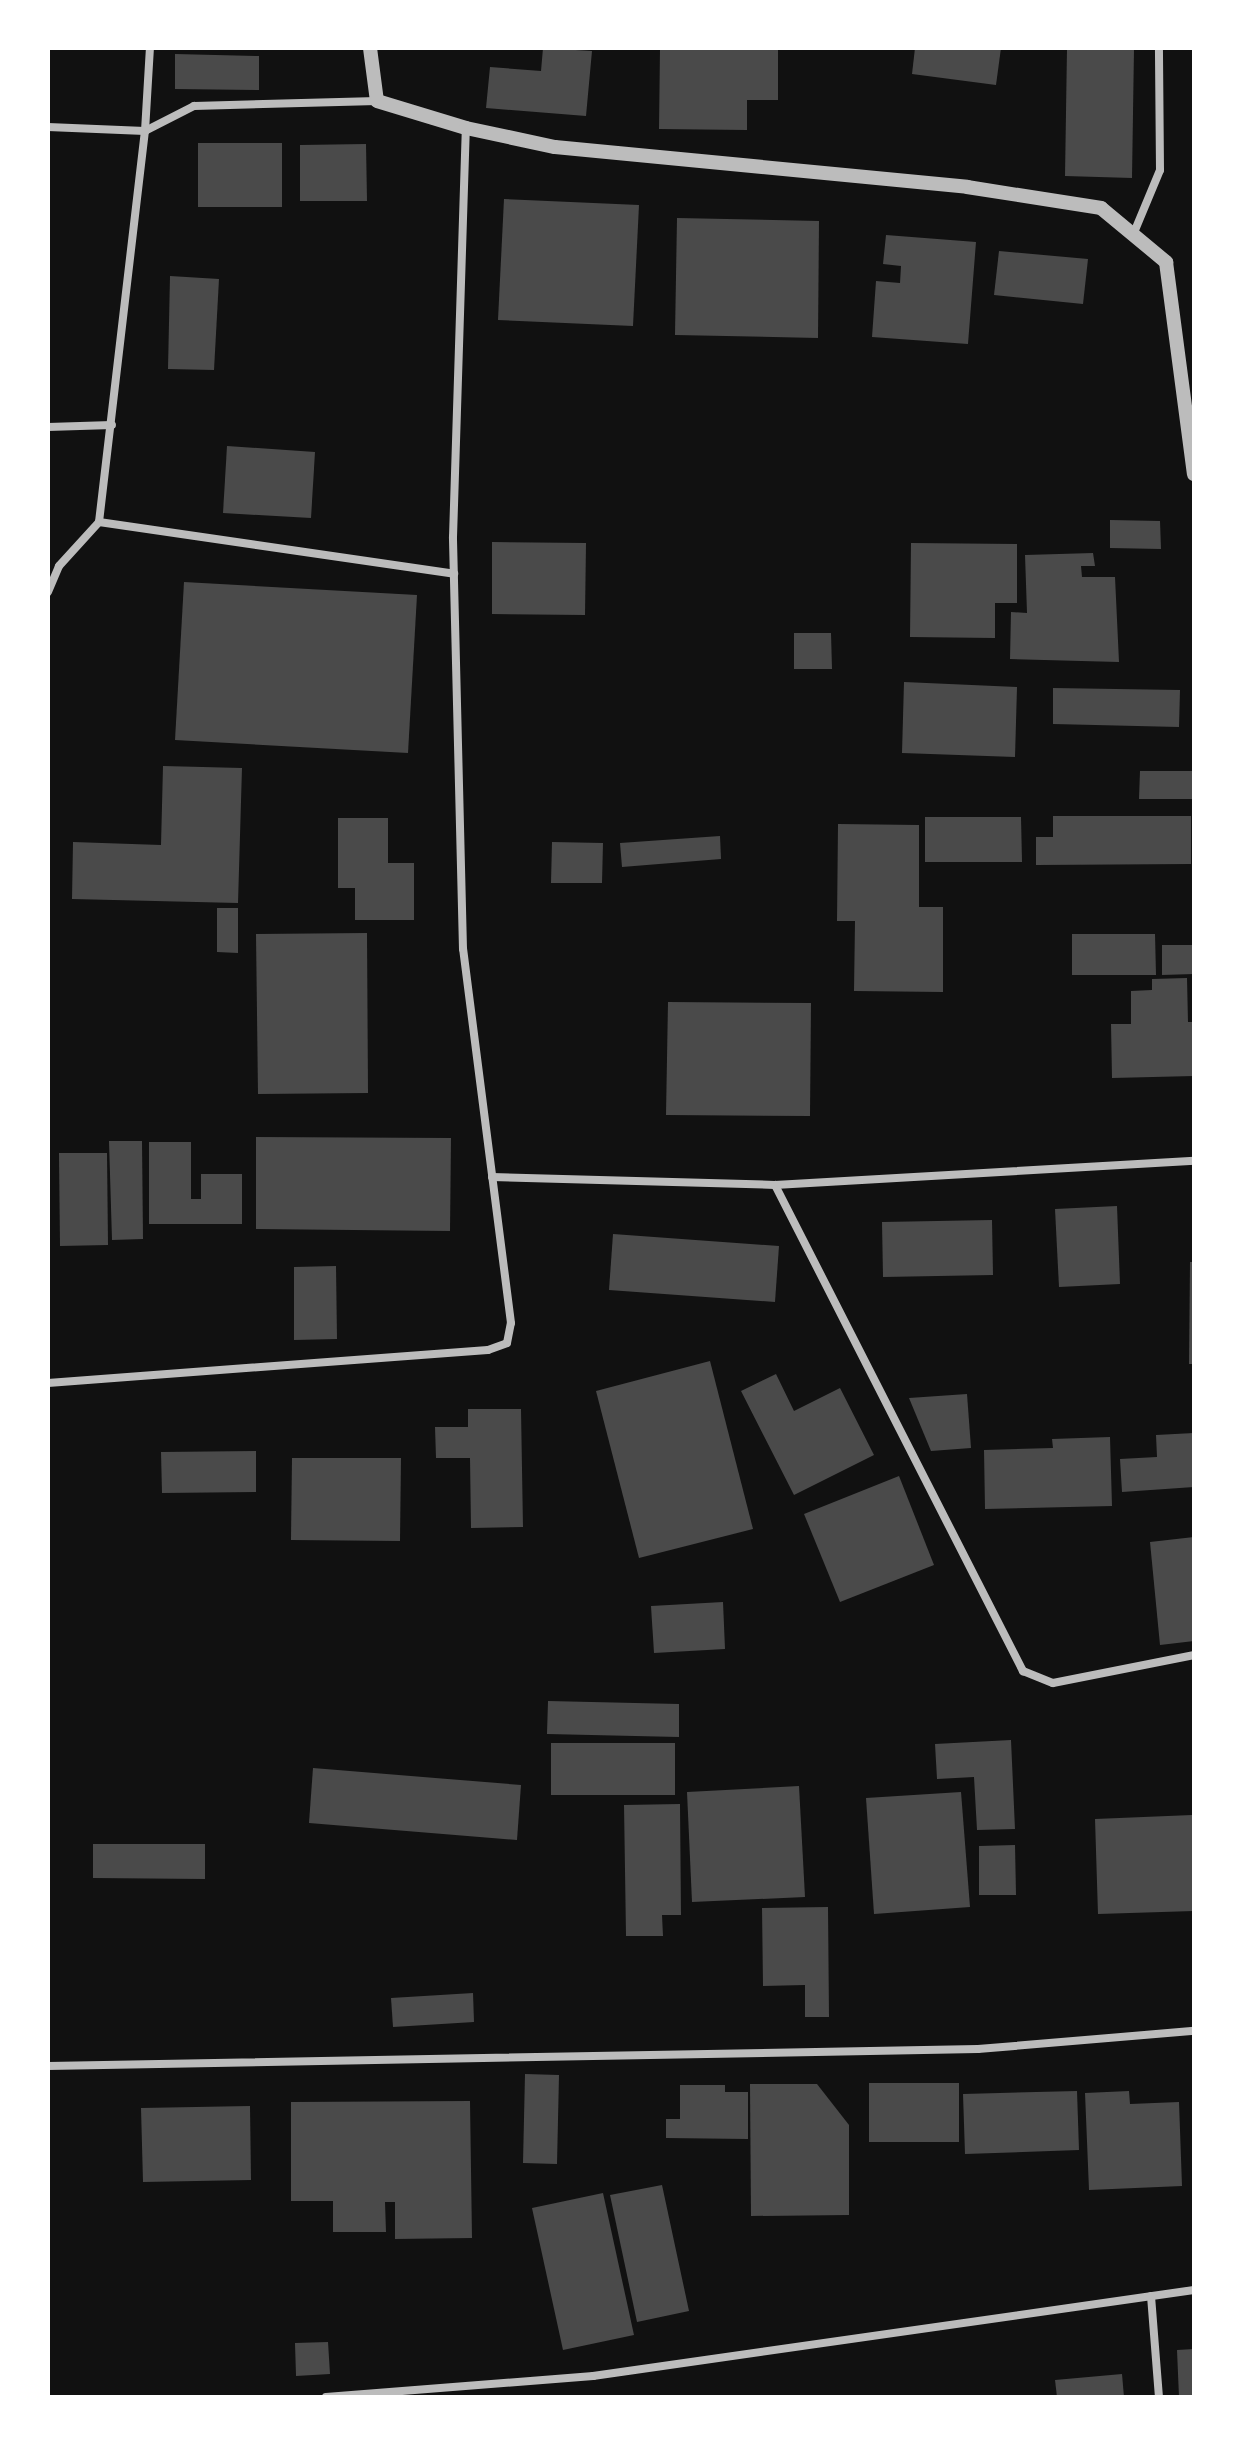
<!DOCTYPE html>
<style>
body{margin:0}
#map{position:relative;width:1242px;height:2445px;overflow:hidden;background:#111;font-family:Mulish,sans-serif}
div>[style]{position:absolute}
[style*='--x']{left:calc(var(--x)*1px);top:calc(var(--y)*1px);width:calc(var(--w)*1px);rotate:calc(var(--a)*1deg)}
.building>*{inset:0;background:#4a4a4a}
.minor>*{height:8px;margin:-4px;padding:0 4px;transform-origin:4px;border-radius:4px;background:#bcbcbc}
.tertiary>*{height:14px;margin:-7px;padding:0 7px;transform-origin:7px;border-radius:7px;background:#bcbcbc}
span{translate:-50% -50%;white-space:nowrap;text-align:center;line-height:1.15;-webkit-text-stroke:7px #fff;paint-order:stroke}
.frame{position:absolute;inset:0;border:50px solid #fff;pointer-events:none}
</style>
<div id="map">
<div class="building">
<i style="clip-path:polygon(543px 48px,592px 51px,586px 116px,486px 108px,490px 67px,541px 71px)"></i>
<i style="clip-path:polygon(660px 48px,778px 48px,778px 100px,747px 100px,747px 130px,659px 129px)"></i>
<i style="clip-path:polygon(915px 48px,1001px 48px,996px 85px,912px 74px)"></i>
<i style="clip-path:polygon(1067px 48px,1134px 48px,1132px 178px,1065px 176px)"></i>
<i style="clip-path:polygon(175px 54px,259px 56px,259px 90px,175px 89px)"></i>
<i style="clip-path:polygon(198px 143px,282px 143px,282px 207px,198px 207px)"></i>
<i style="clip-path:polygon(366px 144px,367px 201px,300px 201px,300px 145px)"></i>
<i style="clip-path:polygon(504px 199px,639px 205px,633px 326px,498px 320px)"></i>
<i style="clip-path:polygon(677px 218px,819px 221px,818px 338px,675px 335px)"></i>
<i style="clip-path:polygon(886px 235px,976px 242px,968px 344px,872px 337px,876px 281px,900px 283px,901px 266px,883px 264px)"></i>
<i style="clip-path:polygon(999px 251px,1088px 259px,1083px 304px,994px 295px)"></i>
<i style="clip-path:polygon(170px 276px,219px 279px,214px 370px,168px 369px)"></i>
<i style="clip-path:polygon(227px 446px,315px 452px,311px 518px,223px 513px)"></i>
<i style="clip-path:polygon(1110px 520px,1160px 521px,1161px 549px,1110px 548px)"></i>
<i style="clip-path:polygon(492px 542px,586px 543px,585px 615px,492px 614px)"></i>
<i style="clip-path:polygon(911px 543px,1017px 544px,1017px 603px,995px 603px,995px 638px,910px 637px)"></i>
<i style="clip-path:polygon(1093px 553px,1095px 566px,1081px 566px,1082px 577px,1115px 577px,1119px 662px,1010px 659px,1011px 612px,1027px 613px,1025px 555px)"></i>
<i style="clip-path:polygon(184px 582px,417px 595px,408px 753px,175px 740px)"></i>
<i style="clip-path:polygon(794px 633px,831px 633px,832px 669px,794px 669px)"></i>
<i style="clip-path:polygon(904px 682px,1017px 687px,1015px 757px,902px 753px)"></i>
<i style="clip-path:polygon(1053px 688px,1180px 690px,1179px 727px,1053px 724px)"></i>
<i style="clip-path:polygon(163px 766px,242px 768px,238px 903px,72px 899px,73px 842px,161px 845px)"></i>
<i style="clip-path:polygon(1140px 771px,1194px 771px,1194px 799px,1139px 799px)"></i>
<i style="clip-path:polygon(1053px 816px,1191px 816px,1191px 864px,1036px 865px,1036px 837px,1053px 837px)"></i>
<i style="clip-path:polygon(925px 817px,1021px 817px,1022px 862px,925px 862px)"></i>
<i style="clip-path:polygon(338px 818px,388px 818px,388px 863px,414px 863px,414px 920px,355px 920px,355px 888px,338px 888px)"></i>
<i style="clip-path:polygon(838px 824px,919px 825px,919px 907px,943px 907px,943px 992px,854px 991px,855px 921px,837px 921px)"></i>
<i style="clip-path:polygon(720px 836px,721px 859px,622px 867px,620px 843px)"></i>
<i style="clip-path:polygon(552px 842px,603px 843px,602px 883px,551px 883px)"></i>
<i style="clip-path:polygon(217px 908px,238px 908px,238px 953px,217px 952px)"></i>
<i style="clip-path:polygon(367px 933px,368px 1093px,258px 1094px,256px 934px)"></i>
<i style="clip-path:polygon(1072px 934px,1155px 934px,1156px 975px,1072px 975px)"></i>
<i style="clip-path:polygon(1162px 945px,1194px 945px,1194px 974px,1162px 975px)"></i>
<i style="clip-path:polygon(1187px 978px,1188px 1022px,1194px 1022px,1194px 1076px,1112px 1078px,1111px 1024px,1131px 1024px,1131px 991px,1152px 990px,1152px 979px)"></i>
<i style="clip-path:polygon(668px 1002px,811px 1003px,810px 1116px,666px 1115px)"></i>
<i style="clip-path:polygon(256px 1137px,451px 1138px,450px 1231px,256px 1229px)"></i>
<i style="clip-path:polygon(109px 1141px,142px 1141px,143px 1239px,112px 1240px)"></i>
<i style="clip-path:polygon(149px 1142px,191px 1142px,191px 1199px,201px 1199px,201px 1174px,242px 1174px,242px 1224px,149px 1224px)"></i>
<i style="clip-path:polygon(59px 1153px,107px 1153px,108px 1245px,60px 1246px)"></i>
<i style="clip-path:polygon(1117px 1206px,1120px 1284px,1059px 1287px,1055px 1209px)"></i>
<i style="clip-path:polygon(992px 1220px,993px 1275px,883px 1277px,882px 1222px)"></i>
<i style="clip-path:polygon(613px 1234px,779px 1246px,775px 1302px,609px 1290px)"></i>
<i style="clip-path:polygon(1190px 1262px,1194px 1262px,1194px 1364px,1189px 1364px)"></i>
<i style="clip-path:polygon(336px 1266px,337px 1339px,294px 1340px,294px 1267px)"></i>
<i style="clip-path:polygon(710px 1361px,753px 1529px,639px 1558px,596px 1391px)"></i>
<i style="clip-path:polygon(776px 1374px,794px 1411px,840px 1388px,874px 1455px,794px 1495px,741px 1391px)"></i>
<i style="clip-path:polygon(967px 1394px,971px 1448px,931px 1451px,909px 1398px)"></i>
<i style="clip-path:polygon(468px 1409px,521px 1409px,523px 1527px,471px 1528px,470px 1458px,436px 1458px,435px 1427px,468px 1427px)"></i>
<i style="clip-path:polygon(1194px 1433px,1194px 1487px,1122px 1492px,1120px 1459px,1157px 1457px,1156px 1435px)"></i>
<i style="clip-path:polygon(1110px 1437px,1112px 1506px,985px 1509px,984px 1450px,1053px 1448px,1052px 1439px)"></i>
<i style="clip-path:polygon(256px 1451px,256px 1492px,162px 1493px,161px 1452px)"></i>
<i style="clip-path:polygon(292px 1458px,401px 1458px,400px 1541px,291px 1540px)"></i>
<i style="clip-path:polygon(899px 1476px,934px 1565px,840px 1602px,804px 1514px)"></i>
<i style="clip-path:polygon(1194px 1537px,1194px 1641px,1160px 1645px,1150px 1542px)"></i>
<i style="clip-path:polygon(723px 1602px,725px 1649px,654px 1653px,651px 1606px)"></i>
<i style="clip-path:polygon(548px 1701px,679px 1704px,679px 1737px,547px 1734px)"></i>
<i style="clip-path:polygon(1011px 1740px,1015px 1829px,977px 1830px,974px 1777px,937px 1779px,935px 1744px)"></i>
<i style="clip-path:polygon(551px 1743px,675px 1743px,675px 1795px,551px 1795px)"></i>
<i style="clip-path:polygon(313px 1768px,521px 1785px,517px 1840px,309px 1823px)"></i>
<i style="clip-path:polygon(799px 1786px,805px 1897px,692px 1902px,687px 1792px)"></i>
<i style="clip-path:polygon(961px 1792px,970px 1907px,874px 1914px,866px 1798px)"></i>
<i style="clip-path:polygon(680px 1804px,681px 1915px,662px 1915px,663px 1936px,626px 1936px,624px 1805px)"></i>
<i style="clip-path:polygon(1192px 1815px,1194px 1911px,1098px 1914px,1095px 1819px)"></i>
<i style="clip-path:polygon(93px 1844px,205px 1844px,205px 1879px,93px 1878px)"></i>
<i style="clip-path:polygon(1015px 1845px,1016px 1895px,979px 1895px,979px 1846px)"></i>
<i style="clip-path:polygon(828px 1907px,829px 2017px,805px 2017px,805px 1985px,763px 1986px,762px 1908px)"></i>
<i style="clip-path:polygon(473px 1993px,474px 2022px,393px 2027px,391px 1998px)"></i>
<i style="clip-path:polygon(525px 2074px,559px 2075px,557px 2164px,523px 2163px)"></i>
<i style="clip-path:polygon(869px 2083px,959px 2083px,959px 2142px,869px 2142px)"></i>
<i style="clip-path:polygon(750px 2084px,817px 2084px,849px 2125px,849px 2215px,751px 2216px)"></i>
<i style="clip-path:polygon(680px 2085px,725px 2085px,725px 2092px,748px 2092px,748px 2139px,666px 2138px,666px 2119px,680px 2119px)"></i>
<i style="clip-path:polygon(1077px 2091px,1079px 2150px,965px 2154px,963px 2094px)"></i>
<i style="clip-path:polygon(1129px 2091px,1130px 2104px,1179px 2102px,1182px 2186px,1089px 2190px,1085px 2093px)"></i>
<i style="clip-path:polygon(470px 2101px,472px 2238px,395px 2239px,395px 2202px,385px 2202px,386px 2232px,333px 2232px,333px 2201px,291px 2201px,291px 2102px)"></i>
<i style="clip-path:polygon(250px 2106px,251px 2180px,143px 2182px,141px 2108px)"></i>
<i style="clip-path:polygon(662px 2185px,689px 2311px,637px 2322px,610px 2195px)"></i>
<i style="clip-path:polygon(603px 2193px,634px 2335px,563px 2350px,532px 2208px)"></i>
<i style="clip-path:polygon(328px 2342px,330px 2374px,296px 2376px,295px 2343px)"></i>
<i style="clip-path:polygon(1194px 2349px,1194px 2397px,1179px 2397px,1177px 2350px)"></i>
<i style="clip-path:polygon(1122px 2374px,1124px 2397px,1057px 2397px,1055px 2380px)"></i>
</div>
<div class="minor">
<i style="--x:48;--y:127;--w:97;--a:2.4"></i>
<i style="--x:145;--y:131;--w:55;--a:-27"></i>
<i style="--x:194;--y:106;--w:183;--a:-1.6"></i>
<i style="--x:1133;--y:235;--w:70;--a:-67.4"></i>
<i style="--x:1160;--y:170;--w:122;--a:-90.5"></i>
<i style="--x:48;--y:427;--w:64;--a:-1.8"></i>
<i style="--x:99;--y:522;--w:359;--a:8.3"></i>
<i style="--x:48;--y:592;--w:28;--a:-67"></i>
<i style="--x:59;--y:566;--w:59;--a:-47.7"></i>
<i style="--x:99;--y:522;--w:394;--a:-83.3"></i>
<i style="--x:145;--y:131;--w:83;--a:-86.6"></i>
<i style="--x:492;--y:1177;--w:283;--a:1.6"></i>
<i style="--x:775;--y:1185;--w:420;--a:-3.3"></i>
<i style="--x:775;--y:1185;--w:546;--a:62.97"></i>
<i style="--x:1023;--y:1671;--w:32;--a:22"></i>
<i style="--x:1053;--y:1683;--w:144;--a:-11.2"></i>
<i style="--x:48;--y:1383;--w:441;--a:-4.3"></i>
<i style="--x:488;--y:1350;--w:20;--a:-20"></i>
<i style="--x:507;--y:1343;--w:20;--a:-79"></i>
<i style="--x:511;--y:1323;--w:377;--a:-97.3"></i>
<i style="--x:463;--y:949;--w:412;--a:-91.4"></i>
<i style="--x:453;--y:537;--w:409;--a:-88.2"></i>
<i style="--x:48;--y:2066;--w:930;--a:-1.05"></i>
<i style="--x:978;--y:2049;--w:217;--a:-4.8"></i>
<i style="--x:1151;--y:2296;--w:101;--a:85.5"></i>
<i style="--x:326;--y:2397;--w:268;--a:-4.5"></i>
<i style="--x:593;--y:2376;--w:607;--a:-8.14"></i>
</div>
<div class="tertiary">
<i style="--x:370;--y:48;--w:53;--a:82.5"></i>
<i style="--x:377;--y:101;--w:93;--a:16.9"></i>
<i style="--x:466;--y:128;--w:91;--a:12.1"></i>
<i style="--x:555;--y:147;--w:414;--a:5.5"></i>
<i style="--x:967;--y:187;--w:136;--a:8.9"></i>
<i style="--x:1101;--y:208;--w:85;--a:39.7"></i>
<i style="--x:1166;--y:262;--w:214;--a:82.5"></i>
</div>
<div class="frame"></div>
</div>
